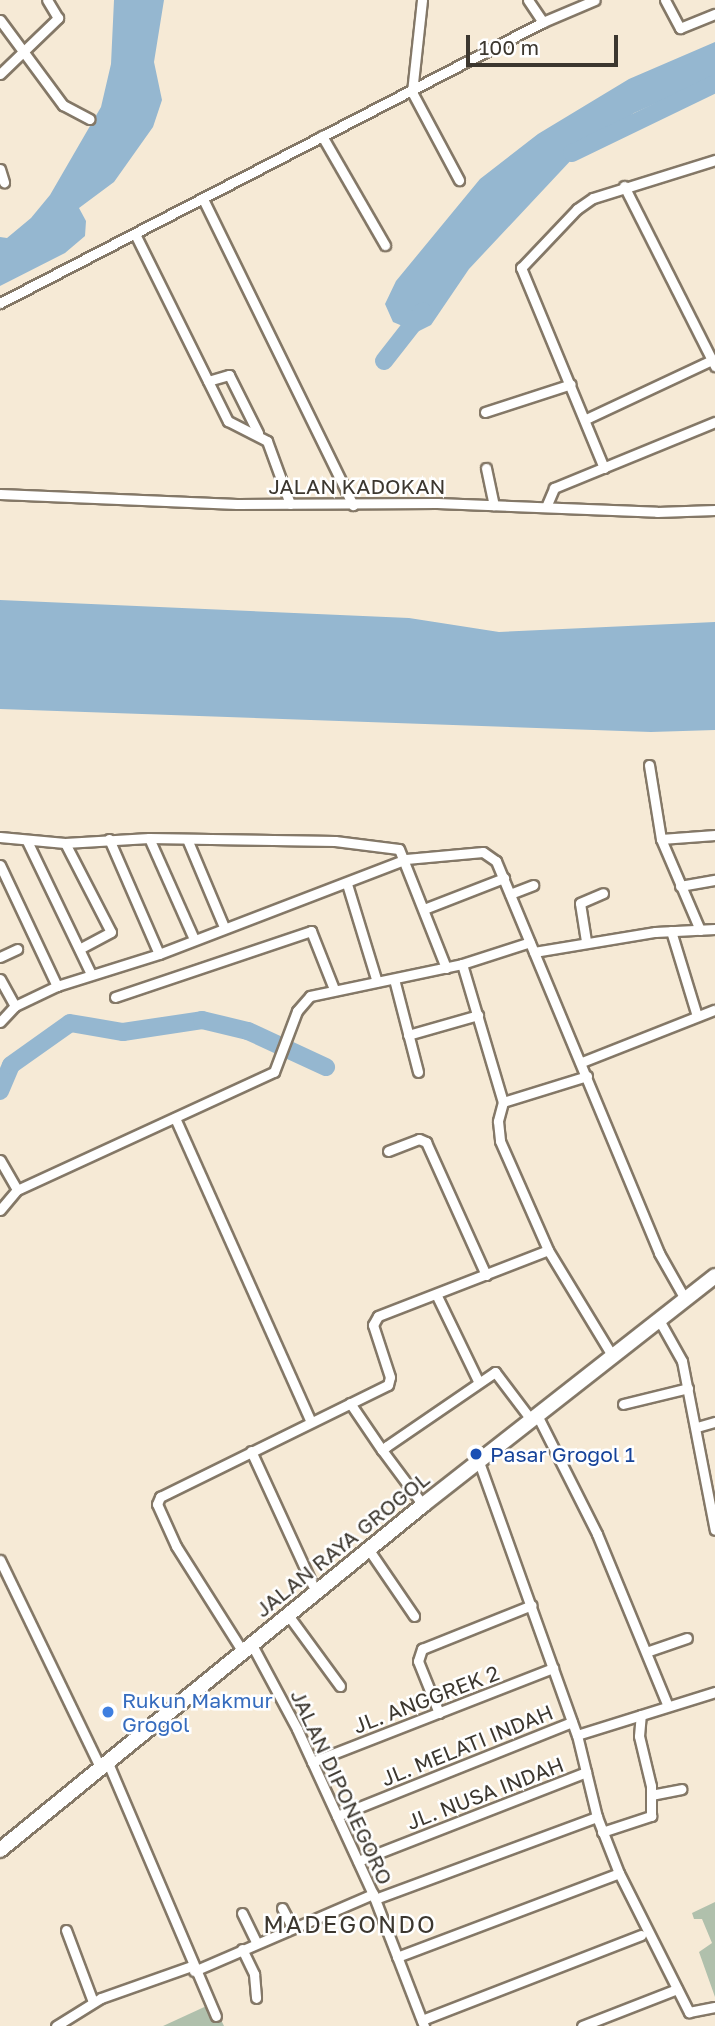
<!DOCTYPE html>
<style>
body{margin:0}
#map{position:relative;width:715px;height:2026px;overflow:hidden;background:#f6ead6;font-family:"Golos Text",sans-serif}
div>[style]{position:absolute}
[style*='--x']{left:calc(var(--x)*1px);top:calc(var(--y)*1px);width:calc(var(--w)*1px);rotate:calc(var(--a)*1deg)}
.green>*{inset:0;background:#b0c0ac}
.water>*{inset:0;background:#95b7d0}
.river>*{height:18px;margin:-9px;padding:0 9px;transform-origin:9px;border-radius:9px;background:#95b7d0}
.roads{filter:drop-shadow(2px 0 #847867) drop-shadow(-2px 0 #847867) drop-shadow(0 2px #847867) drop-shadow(0 -2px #847867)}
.minor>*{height:9px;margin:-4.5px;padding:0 4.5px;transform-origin:4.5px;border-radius:4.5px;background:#fff}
.primary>*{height:14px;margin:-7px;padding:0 7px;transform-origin:7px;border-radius:7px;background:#fff}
.dots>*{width:19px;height:19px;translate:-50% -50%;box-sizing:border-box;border:4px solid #fff;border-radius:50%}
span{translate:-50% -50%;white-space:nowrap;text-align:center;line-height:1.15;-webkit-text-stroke:5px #fff;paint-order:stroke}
.street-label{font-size:21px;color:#3c372f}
.transit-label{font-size:21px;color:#164399}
.left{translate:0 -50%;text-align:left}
.shop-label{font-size:21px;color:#366cbe}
.quarter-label{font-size:24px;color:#3c372f;letter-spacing:2px}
.scale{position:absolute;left:466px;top:35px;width:152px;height:32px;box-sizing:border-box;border:4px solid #3c372f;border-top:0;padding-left:9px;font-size:21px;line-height:24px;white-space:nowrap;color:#3c372f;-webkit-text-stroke:5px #fff;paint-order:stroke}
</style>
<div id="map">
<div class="green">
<i style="clip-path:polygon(715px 1902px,715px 1997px,699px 1952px,712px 1943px,702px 1919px,694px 1919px,692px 1913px)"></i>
<i style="clip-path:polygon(213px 2003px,224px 2026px,163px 2026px)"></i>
</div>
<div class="water">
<i style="clip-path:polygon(114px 0,164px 0,154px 62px,162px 100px,153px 127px,114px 182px,79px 208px,86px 221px,85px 236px,65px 253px,0 286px,0 237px,7px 238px,31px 218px,50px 195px,101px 107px,111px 64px)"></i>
<i style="clip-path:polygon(715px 42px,715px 77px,634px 113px,574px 157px,469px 269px,431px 325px,417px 332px,393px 322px,385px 304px,396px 281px,480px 179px,538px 134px,629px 79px)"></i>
<i style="clip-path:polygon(0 600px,409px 618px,499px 632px,715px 622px,715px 730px,651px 732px,0 709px)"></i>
</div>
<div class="river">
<i style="--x:572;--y:153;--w:159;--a:-25.8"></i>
<i style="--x:384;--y:361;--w:63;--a:-52"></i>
<i style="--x:0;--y:1091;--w:28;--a:-67"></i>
<i style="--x:11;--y:1065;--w:72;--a:-35.4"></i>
<i style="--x:70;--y:1023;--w:54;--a:9.6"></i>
<i style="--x:123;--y:1032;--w:80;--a:-8.6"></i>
<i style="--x:202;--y:1020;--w:47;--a:13.4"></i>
<i style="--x:248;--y:1031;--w:86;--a:24.8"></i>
</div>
<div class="roads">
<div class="minor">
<i style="--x:422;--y:0;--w:93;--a:96.2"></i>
<i style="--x:412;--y:92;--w:100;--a:61.9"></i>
<i style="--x:528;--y:0;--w:27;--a:56"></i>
<i style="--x:665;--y:0;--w:32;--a:62"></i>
<i style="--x:680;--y:28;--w:38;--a:-22"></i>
<i style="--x:0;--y:20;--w:106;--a:53.5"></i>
<i style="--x:63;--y:105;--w:30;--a:28"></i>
<i style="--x:0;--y:74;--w:81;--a:-44"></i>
<i style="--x:58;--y:18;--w:21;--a:-121"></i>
<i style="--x:322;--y:136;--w:126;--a:60"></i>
<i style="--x:0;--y:169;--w:14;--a:73"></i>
<i style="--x:624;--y:186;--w:202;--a:63.2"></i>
<i style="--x:203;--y:199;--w:341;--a:63.9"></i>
<i style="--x:135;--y:234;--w:209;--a:63.6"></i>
<i style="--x:228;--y:421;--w:44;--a:27.1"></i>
<i style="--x:267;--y:441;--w:67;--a:69.9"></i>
<i style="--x:0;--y:303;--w:611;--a:-27.36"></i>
<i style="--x:543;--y:22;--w:56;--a:-22.9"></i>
<i style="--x:208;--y:381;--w:22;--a:-16"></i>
<i style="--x:229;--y:375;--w:65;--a:63.4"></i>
<i style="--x:485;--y:412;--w:90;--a:-18"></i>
<i style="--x:586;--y:419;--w:139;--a:-25.1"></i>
<i style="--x:486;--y:468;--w:38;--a:78"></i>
<i style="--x:604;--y:468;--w:217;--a:-112.5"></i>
<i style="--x:521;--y:268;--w:81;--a:-46.5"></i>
<i style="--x:577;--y:209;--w:19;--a:-35"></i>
<i style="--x:593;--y:198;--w:128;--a:-17.3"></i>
<i style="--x:0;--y:494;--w:237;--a:2.4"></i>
<i style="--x:237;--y:504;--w:200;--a:-0.3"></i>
<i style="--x:437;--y:503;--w:220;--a:2.3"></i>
<i style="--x:657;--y:512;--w:58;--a:-2"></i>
<i style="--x:546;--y:507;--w:21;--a:-67"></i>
<i style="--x:554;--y:488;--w:174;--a:-22.3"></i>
<i style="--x:649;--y:765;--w:75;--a:80.8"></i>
<i style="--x:661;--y:839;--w:99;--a:66.8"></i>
<i style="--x:0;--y:837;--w:65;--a:5.3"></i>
<i style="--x:65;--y:843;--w:84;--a:-3.4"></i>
<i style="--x:149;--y:838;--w:186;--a:0.9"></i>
<i style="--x:335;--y:841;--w:64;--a:7.1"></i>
<i style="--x:399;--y:849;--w:128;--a:68.4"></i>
<i style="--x:149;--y:838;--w:111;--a:66"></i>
<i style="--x:109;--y:839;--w:125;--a:66.5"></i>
<i style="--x:187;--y:839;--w:95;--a:67.2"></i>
<i style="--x:661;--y:839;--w:54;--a:-4.2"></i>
<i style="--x:27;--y:841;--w:148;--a:64.3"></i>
<i style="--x:65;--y:843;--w:100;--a:62.7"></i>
<i style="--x:111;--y:932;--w:34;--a:152"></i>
<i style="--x:0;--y:865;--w:134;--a:64.8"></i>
<i style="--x:347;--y:884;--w:102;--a:73"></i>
<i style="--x:680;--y:886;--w:36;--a:-10"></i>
<i style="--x:510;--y:894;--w:25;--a:-21"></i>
<i style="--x:424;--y:909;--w:86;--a:-21.2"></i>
<i style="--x:671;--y:931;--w:89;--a:73"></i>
<i style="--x:586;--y:941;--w:38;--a:-99"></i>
<i style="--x:580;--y:903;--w:25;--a:-23"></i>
<i style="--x:534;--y:952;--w:123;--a:-9.4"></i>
<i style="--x:655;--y:932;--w:60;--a:-2.9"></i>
<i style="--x:0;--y:957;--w:19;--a:-25"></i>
<i style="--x:462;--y:964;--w:144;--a:73.5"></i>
<i style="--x:503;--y:1102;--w:20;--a:105"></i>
<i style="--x:498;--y:1121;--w:20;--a:84"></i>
<i style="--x:500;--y:1141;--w:119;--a:66.2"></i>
<i style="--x:548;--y:1250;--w:125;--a:58.7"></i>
<i style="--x:0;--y:979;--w:31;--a:61"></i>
<i style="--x:394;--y:979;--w:96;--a:75.5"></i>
<i style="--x:115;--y:997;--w:207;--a:-18.6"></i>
<i style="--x:311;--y:931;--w:62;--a:68.4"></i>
<i style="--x:0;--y:1022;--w:22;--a:-47"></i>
<i style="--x:15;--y:1006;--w:47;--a:-25.5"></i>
<i style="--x:57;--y:986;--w:107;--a:-17.4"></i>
<i style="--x:159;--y:954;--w:265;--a:-21"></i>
<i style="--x:406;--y:859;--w:77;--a:-5.2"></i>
<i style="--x:483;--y:852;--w:16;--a:35"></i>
<i style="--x:496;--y:861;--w:425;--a:67.4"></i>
<i style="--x:659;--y:1253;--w:53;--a:60.5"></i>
<i style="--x:408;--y:1035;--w:73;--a:-15.9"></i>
<i style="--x:582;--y:1062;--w:142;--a:-21.5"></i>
<i style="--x:503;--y:1102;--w:88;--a:-17.2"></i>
<i style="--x:175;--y:1118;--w:333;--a:65.9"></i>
<i style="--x:388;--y:1151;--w:33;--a:-21"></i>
<i style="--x:419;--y:1139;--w:8;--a:23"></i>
<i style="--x:426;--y:1142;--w:146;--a:65.7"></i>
<i style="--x:0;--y:1160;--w:34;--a:60"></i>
<i style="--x:0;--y:1210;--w:26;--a:-50"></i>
<i style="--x:17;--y:1190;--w:283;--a:-24.7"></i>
<i style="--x:274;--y:1072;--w:65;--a:-69.3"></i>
<i style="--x:297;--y:1011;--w:20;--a:-49"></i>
<i style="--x:310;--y:996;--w:155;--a:-11.9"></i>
<i style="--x:462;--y:964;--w:71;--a:-17.9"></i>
<i style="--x:436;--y:1294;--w:97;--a:64.2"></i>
<i style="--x:659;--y:1320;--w:47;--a:60.7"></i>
<i style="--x:682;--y:1361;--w:172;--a:79"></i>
<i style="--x:350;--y:1403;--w:57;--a:55.8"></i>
<i style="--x:623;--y:1404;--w:67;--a:-13.8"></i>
<i style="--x:538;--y:1417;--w:131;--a:63.2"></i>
<i style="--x:597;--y:1534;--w:186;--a:67.6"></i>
<i style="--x:697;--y:1427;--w:19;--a:-16"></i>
<i style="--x:251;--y:1451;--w:155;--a:65.3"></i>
<i style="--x:479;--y:1462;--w:290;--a:70.3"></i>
<i style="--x:577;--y:1735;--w:84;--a:76.3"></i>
<i style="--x:597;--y:1817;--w:60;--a:68.6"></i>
<i style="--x:619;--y:1873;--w:156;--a:63.3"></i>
<i style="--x:689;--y:2012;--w:26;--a:-11"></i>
<i style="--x:423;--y:1505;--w:69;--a:-126.7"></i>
<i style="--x:382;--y:1450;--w:6;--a:-39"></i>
<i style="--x:387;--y:1446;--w:131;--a:-34.4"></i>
<i style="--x:495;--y:1372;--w:61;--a:52.9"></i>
<i style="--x:369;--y:1550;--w:80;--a:55.7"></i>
<i style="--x:0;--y:1560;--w:232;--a:64.2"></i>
<i style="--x:288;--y:1615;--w:88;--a:53.8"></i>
<i style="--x:252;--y:1645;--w:95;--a:61.8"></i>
<i style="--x:297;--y:1729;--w:182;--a:65.3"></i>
<i style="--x:373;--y:1894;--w:142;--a:68.9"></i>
<i style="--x:649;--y:1651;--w:40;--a:-18.9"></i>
<i style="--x:243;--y:1652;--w:125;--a:-122.3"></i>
<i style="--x:176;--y:1546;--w:46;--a:-114.3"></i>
<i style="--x:157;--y:1504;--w:8;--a:-67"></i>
<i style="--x:160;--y:1497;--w:254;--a:-26.2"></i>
<i style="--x:388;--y:1385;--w:8;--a:-76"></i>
<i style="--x:390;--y:1377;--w:55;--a:-108.1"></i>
<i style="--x:373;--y:1325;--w:10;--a:-61"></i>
<i style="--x:378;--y:1316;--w:182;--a:-21.2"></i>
<i style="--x:439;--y:1713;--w:56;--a:-112"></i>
<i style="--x:418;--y:1661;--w:13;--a:-72"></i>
<i style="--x:422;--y:1649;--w:118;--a:-21.8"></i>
<i style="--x:577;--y:1735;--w:145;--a:-17.3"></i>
<i style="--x:312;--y:1762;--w:259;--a:-21.3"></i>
<i style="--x:108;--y:1763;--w:275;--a:66.9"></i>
<i style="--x:651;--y:1795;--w:31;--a:-11"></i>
<i style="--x:337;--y:1816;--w:253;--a:-21.8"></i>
<i style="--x:602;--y:1832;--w:52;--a:-18.1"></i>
<i style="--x:651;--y:1816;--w:30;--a:-90"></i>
<i style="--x:651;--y:1786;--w:51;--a:-103.5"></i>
<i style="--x:639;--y:1736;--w:21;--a:-85"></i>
<i style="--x:358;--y:1861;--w:245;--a:-21.3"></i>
<i style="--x:375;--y:1899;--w:237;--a:-20.3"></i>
<i style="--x:282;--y:1908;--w:21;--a:62"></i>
<i style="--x:242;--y:1913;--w:32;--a:64"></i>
<i style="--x:66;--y:1930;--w:77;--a:69.4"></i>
<i style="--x:242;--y:1949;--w:28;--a:64"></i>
<i style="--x:254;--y:1974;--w:24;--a:85"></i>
<i style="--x:397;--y:1957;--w:237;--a:-20.7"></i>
<i style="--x:194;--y:1971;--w:195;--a:-23.3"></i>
<i style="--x:422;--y:2020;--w:235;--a:-21.2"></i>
<i style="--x:56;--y:2026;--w:53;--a:-31.9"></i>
<i style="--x:101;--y:1998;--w:96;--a:-19.4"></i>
<i style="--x:582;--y:2026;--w:102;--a:-21.3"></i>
</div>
<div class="primary">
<i style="--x:0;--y:1850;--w:546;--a:-39.2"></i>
<i style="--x:423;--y:1505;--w:371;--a:-38.1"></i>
</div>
</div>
<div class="dots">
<i style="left:476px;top:1454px;background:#1a4fb4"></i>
<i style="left:108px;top:1712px;background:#3f7fe0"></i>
</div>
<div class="street-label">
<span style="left:357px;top:486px">JALAN KADOKAN</span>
<span style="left:342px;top:1544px;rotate:-39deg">JALAN RAYA GROGOL</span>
<span style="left:426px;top:1699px;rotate:-21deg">JL. ANGGREK 2</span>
<span style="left:467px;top:1745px;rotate:-22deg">JL. MELATI INDAH</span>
<span style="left:342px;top:1787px;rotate:65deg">JALAN DIPONEGORO</span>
<span style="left:485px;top:1793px;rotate:-21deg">JL. NUSA INDAH</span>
</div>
<div class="transit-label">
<span class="left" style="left:490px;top:1454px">Pasar Grogol 1</span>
</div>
<div class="shop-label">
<span class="left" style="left:122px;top:1712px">Rukun Makmur<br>Grogol</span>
</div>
<div class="quarter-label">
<span style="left:350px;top:1924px">MADEGONDO</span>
</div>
<div class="scale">100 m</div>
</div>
